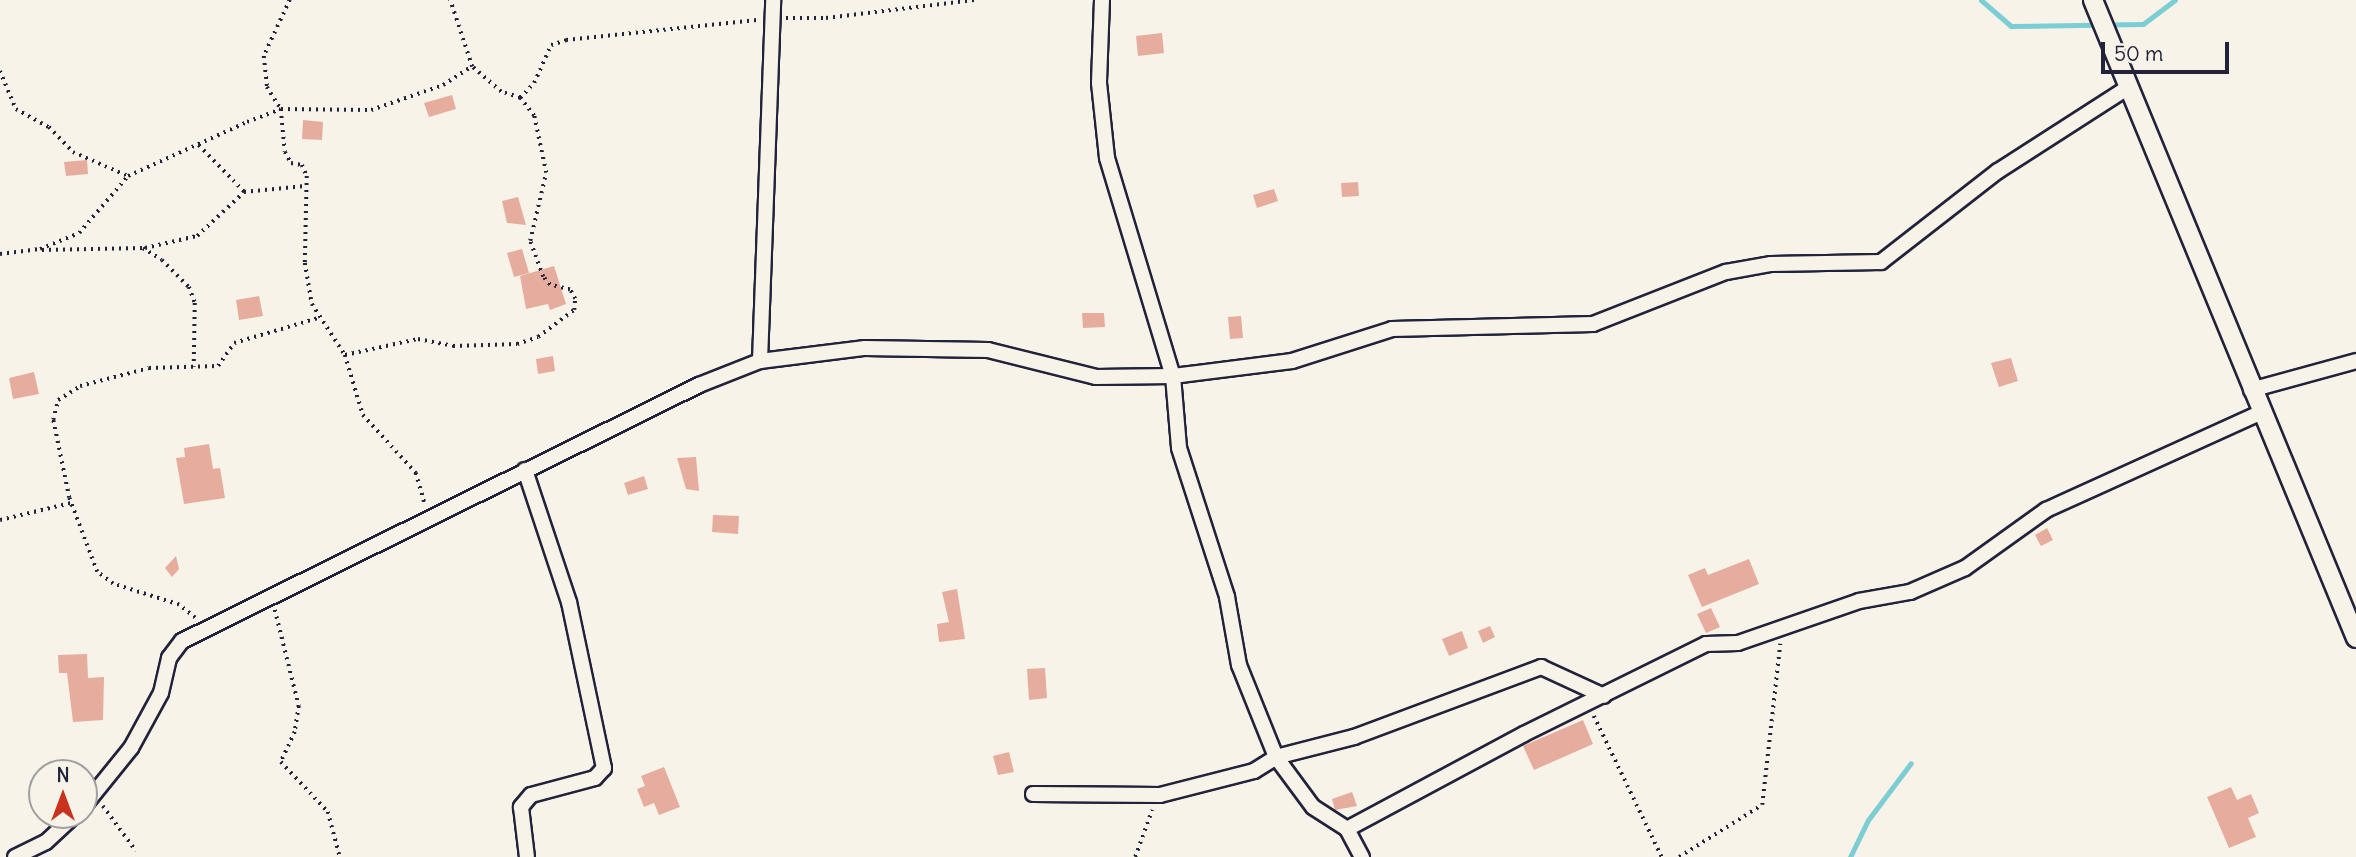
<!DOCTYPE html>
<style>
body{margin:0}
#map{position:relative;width:2356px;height:857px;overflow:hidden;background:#f7f3e8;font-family:Delius,sans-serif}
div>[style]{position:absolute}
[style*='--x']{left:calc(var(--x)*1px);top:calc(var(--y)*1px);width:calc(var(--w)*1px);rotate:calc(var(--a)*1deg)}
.stream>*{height:5px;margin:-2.5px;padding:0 2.5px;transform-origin:2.5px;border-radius:2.5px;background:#7ccdd4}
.building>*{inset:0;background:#e6ad9e}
.path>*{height:3.5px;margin-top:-1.75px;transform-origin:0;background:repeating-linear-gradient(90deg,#22223b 0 2px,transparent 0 7px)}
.roads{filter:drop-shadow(2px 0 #22223b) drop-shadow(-2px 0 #22223b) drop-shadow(0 2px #22223b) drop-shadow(0 -2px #22223b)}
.minor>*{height:14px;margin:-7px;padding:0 7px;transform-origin:7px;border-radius:7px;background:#f7f3e8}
.tertiary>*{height:18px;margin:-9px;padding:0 9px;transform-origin:9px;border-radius:9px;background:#f7f3e8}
span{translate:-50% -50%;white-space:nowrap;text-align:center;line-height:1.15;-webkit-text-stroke:6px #f7f3e8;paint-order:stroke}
.north{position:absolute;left:28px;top:759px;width:70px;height:70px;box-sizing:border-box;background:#f7f3e8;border:2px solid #a29fa3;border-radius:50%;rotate:0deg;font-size:19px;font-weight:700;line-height:28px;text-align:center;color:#22223b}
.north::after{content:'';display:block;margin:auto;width:24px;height:32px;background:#c8321e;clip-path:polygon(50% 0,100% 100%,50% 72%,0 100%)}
.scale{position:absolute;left:2101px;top:42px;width:128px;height:32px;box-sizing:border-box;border:4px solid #22223b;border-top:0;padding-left:9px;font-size:21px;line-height:24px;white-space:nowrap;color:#22223b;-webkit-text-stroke:5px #f7f3e8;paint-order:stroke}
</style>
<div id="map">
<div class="stream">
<i style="--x:1981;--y:0;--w:40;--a:41"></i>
<i style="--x:2011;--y:26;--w:132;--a:-0.9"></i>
<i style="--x:2143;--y:24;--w:40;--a:-37"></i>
<i style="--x:1850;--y:857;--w:41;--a:-64.1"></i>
<i style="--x:1868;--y:820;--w:71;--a:-53"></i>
</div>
<div class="building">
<i style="clip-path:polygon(1162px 33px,1164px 53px,1138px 56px,1136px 36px)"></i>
<i style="clip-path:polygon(452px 95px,456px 109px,429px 117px,424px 103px)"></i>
<i style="clip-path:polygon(303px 120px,323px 122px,322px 140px,302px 139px)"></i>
<i style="clip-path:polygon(87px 160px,88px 174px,66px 176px,64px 162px)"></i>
<i style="clip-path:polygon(1358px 182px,1359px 196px,1342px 197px,1341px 183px)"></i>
<i style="clip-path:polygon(1274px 189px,1278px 201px,1257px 208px,1253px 195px)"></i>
<i style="clip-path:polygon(518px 197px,526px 225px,507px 223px,502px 201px)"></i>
<i style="clip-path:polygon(522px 249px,529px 273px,514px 277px,507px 253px)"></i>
<i style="clip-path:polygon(554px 266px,566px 304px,550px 310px,548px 304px,526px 309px,520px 276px)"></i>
<i style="clip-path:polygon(259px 296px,263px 316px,239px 320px,236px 300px)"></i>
<i style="clip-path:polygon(1082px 313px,1104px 313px,1105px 327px,1083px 328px)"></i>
<i style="clip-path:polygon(1241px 316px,1243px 338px,1230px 339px,1228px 317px)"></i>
<i style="clip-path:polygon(553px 356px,555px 371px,538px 374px,536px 359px)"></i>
<i style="clip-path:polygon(2011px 358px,2018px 381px,1999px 387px,1991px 363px)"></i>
<i style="clip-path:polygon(34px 372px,39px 394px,13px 399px,9px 378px)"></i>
<i style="clip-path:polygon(209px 444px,213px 469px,220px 468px,225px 498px,184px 504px,176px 458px,185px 457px,184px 448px)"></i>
<i style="clip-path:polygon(696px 457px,699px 491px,686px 489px,677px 458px)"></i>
<i style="clip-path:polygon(644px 476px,648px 489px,628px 495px,624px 483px)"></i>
<i style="clip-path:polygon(713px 515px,739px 516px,738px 534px,712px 532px)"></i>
<i style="clip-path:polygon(2047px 528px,2053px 540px,2041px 546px,2035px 535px)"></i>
<i style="clip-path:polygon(176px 556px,179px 569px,172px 577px,165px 568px)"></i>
<i style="clip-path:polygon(1749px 559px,1759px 584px,1702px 607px,1688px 575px,1705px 568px,1708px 575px)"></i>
<i style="clip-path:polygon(957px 589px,965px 639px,939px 642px,937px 624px,949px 622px,942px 592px)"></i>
<i style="clip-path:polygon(1711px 608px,1720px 627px,1706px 633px,1697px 614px)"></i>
<i style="clip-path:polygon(1490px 626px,1495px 637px,1483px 643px,1478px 631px)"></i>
<i style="clip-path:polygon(1462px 631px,1468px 648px,1449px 656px,1442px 639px)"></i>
<i style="clip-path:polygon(87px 654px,88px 678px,104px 677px,103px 720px,73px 722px,67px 673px,59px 673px,58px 655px)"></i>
<i style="clip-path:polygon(1045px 668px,1047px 698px,1029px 700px,1027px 669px)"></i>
<i style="clip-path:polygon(1583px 720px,1593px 744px,1534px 770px,1523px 746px)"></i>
<i style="clip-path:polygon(1009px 752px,1014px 772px,998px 775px,993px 756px)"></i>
<i style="clip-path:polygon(664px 767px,680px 807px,659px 815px,654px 803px,644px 807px,637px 789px,645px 786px,641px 776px)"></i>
<i style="clip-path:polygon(2231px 787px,2237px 800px,2251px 794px,2259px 813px,2248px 818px,2256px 837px,2229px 848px,2207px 797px)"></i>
<i style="clip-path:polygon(1352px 792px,1357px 806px,1335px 810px,1332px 799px)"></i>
</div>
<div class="path">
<i style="--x:290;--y:0;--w:62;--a:114.9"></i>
<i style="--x:264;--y:56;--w:31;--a:84"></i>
<i style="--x:267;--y:87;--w:26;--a:58"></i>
<i style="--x:281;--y:109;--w:43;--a:84.7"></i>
<i style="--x:285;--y:152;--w:13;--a:61"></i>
<i style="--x:291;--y:163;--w:11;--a:10"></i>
<i style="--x:302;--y:165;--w:12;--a:66"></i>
<i style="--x:307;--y:176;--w:87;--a:91.3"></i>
<i style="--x:305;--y:263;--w:42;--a:80.3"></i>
<i style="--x:312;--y:304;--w:61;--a:57.1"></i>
<i style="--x:345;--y:355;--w:63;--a:73.3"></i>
<i style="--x:363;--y:415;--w:79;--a:47.6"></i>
<i style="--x:416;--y:473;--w:32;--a:74"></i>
<i style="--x:786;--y:18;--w:40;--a:0"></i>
<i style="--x:826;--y:18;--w:149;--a:-6.9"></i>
<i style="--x:0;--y:71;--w:41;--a:67.2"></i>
<i style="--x:16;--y:109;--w:38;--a:29"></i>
<i style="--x:49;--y:127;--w:35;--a:46"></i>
<i style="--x:73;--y:152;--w:60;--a:23.6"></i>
<i style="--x:520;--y:98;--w:21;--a:-47"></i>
<i style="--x:534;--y:83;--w:42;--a:-65.9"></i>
<i style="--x:551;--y:45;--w:16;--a:-18"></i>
<i style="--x:566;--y:40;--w:192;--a:-6"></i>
<i style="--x:244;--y:192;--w:61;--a:-5.6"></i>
<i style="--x:145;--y:248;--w:53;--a:-13"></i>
<i style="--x:197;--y:236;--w:64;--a:-43.1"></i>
<i style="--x:244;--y:192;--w:66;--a:-134.4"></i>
<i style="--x:42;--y:250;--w:101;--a:-1.1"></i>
<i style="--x:143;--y:248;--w:22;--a:32"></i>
<i style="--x:162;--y:260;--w:38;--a:45"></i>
<i style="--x:189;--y:287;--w:17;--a:69"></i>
<i style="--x:195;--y:303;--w:64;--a:90.9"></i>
<i style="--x:0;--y:254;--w:40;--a:-7.1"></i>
<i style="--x:40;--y:249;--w:42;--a:-22.3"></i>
<i style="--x:79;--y:233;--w:75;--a:-49.3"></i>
<i style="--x:128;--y:176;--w:131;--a:-24.4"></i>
<i style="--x:247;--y:122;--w:36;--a:-21"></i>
<i style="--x:281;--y:109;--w:90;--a:0.6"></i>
<i style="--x:371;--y:110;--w:76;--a:-19.1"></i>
<i style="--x:443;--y:85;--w:33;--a:-33"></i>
<i style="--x:345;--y:355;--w:75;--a:-12.4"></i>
<i style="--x:418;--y:339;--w:36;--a:11"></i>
<i style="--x:453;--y:346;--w:64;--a:-1.8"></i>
<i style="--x:517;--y:344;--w:22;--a:-18"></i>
<i style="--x:538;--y:337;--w:45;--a:-36.9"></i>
<i style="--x:574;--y:310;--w:11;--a:-85"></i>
<i style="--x:575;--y:299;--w:10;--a:-119"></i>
<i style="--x:570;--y:290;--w:21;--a:-166"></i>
<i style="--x:550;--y:285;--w:11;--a:-131"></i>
<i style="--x:543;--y:277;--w:38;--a:-110"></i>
<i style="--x:530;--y:241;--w:70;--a:-76.8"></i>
<i style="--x:546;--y:173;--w:58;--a:-101.9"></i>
<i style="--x:534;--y:116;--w:23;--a:-128"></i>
<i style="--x:520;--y:98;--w:20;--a:-162"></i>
<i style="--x:501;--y:92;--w:38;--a:-139"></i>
<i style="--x:472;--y:67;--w:71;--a:-108.2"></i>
<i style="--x:0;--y:520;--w:73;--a:-13.5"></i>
<i style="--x:275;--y:610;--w:99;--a:76"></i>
<i style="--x:299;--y:706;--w:26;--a:99"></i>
<i style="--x:295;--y:732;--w:33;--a:115"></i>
<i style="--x:281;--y:762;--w:69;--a:46.8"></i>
<i style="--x:328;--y:812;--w:47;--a:75.1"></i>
<i style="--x:195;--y:618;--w:21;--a:-141"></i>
<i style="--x:179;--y:605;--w:69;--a:-162.3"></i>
<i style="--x:113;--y:584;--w:20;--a:-143"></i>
<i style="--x:97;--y:572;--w:79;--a:-110.7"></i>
<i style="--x:69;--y:498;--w:80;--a:-101.6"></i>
<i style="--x:53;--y:420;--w:21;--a:-76"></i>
<i style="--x:58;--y:400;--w:26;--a:-32"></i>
<i style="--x:80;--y:386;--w:71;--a:-14.6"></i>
<i style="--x:149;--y:368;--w:69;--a:-1.7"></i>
<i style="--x:218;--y:366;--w:28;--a:-55"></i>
<i style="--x:234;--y:343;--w:88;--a:-16.6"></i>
<i style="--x:1594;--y:716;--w:157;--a:64.3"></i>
<i style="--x:103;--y:806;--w:56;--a:53.7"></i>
<i style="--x:1135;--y:857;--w:50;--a:-70.1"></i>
<i style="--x:1679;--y:857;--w:98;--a:-32.1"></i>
<i style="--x:1762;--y:805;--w:162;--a:-83.6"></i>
</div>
<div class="roads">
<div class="minor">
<i style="--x:1102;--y:0;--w:83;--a:92.1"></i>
<i style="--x:1099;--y:83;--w:75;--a:83.9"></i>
<i style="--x:1107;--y:158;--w:228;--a:73.2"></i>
<i style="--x:1173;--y:376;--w:72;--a:85.2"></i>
<i style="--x:1179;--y:448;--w:157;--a:72.1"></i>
<i style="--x:1227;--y:597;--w:69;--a:80"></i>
<i style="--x:1239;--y:665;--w:99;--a:68.1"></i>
<i style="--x:1276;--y:757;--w:81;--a:-14.4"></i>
<i style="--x:1354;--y:737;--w:200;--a:-20.5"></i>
<i style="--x:1541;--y:667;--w:69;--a:24.7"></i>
<i style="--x:760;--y:361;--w:361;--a:-87.9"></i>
<i style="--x:2251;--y:390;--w:109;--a:-15.4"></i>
<i style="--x:525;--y:470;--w:139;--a:71.6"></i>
<i style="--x:569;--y:602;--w:170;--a:78.1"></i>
<i style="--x:604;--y:768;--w:13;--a:132"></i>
<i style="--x:595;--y:778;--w:66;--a:165.1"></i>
<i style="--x:531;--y:795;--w:16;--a:130"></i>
<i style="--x:521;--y:807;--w:50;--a:83.2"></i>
<i style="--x:1033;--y:794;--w:127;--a:0.5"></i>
<i style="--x:1160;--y:795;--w:97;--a:-14.3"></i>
<i style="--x:1254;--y:771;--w:26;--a:-32"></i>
<i style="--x:1276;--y:757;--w:62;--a:53.5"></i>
<i style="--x:1313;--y:807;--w:40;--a:32.9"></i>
<i style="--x:1347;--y:829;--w:32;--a:62"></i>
<i style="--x:84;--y:806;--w:75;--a:-51"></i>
<i style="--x:131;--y:748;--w:63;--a:-61.4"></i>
<i style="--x:161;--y:693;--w:36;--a:-77"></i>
<i style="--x:169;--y:658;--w:21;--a:-53"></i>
<i style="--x:182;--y:641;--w:577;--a:-26.34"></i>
<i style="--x:699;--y:385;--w:66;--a:-21.5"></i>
<i style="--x:760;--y:361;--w:106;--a:-7.1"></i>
<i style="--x:865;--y:348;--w:123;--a:0.9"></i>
<i style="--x:988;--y:350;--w:111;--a:14"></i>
<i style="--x:1096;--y:377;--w:77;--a:-0.7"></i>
<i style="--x:1173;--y:376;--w:120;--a:-7.2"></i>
<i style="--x:1292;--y:361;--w:105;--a:-17.7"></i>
<i style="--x:1392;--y:329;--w:201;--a:-1.4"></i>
<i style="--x:1593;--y:324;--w:143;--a:-21.4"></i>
<i style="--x:1726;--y:272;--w:46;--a:-10.1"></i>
<i style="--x:1771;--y:264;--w:110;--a:-1"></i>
<i style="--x:1881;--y:262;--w:148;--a:-37.9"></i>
<i style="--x:1998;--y:171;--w:156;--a:-32.7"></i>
<i style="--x:1347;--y:829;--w:201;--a:-28.2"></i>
<i style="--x:1524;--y:734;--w:203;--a:-26.3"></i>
<i style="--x:1706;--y:644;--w:32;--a:-2"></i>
<i style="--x:1738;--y:643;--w:128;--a:-19.1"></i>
<i style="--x:1859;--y:601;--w:52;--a:-10"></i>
<i style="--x:1910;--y:592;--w:60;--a:-23.6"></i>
<i style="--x:1965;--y:568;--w:100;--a:-35.6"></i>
<i style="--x:2046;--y:510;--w:235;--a:-24.4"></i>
<i style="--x:15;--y:857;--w:34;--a:-26"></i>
<i style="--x:46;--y:842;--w:40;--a:-43"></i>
</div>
<div class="tertiary">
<i style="--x:2093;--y:0;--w:690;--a:67.6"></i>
</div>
</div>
<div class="north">N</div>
<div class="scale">50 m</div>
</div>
